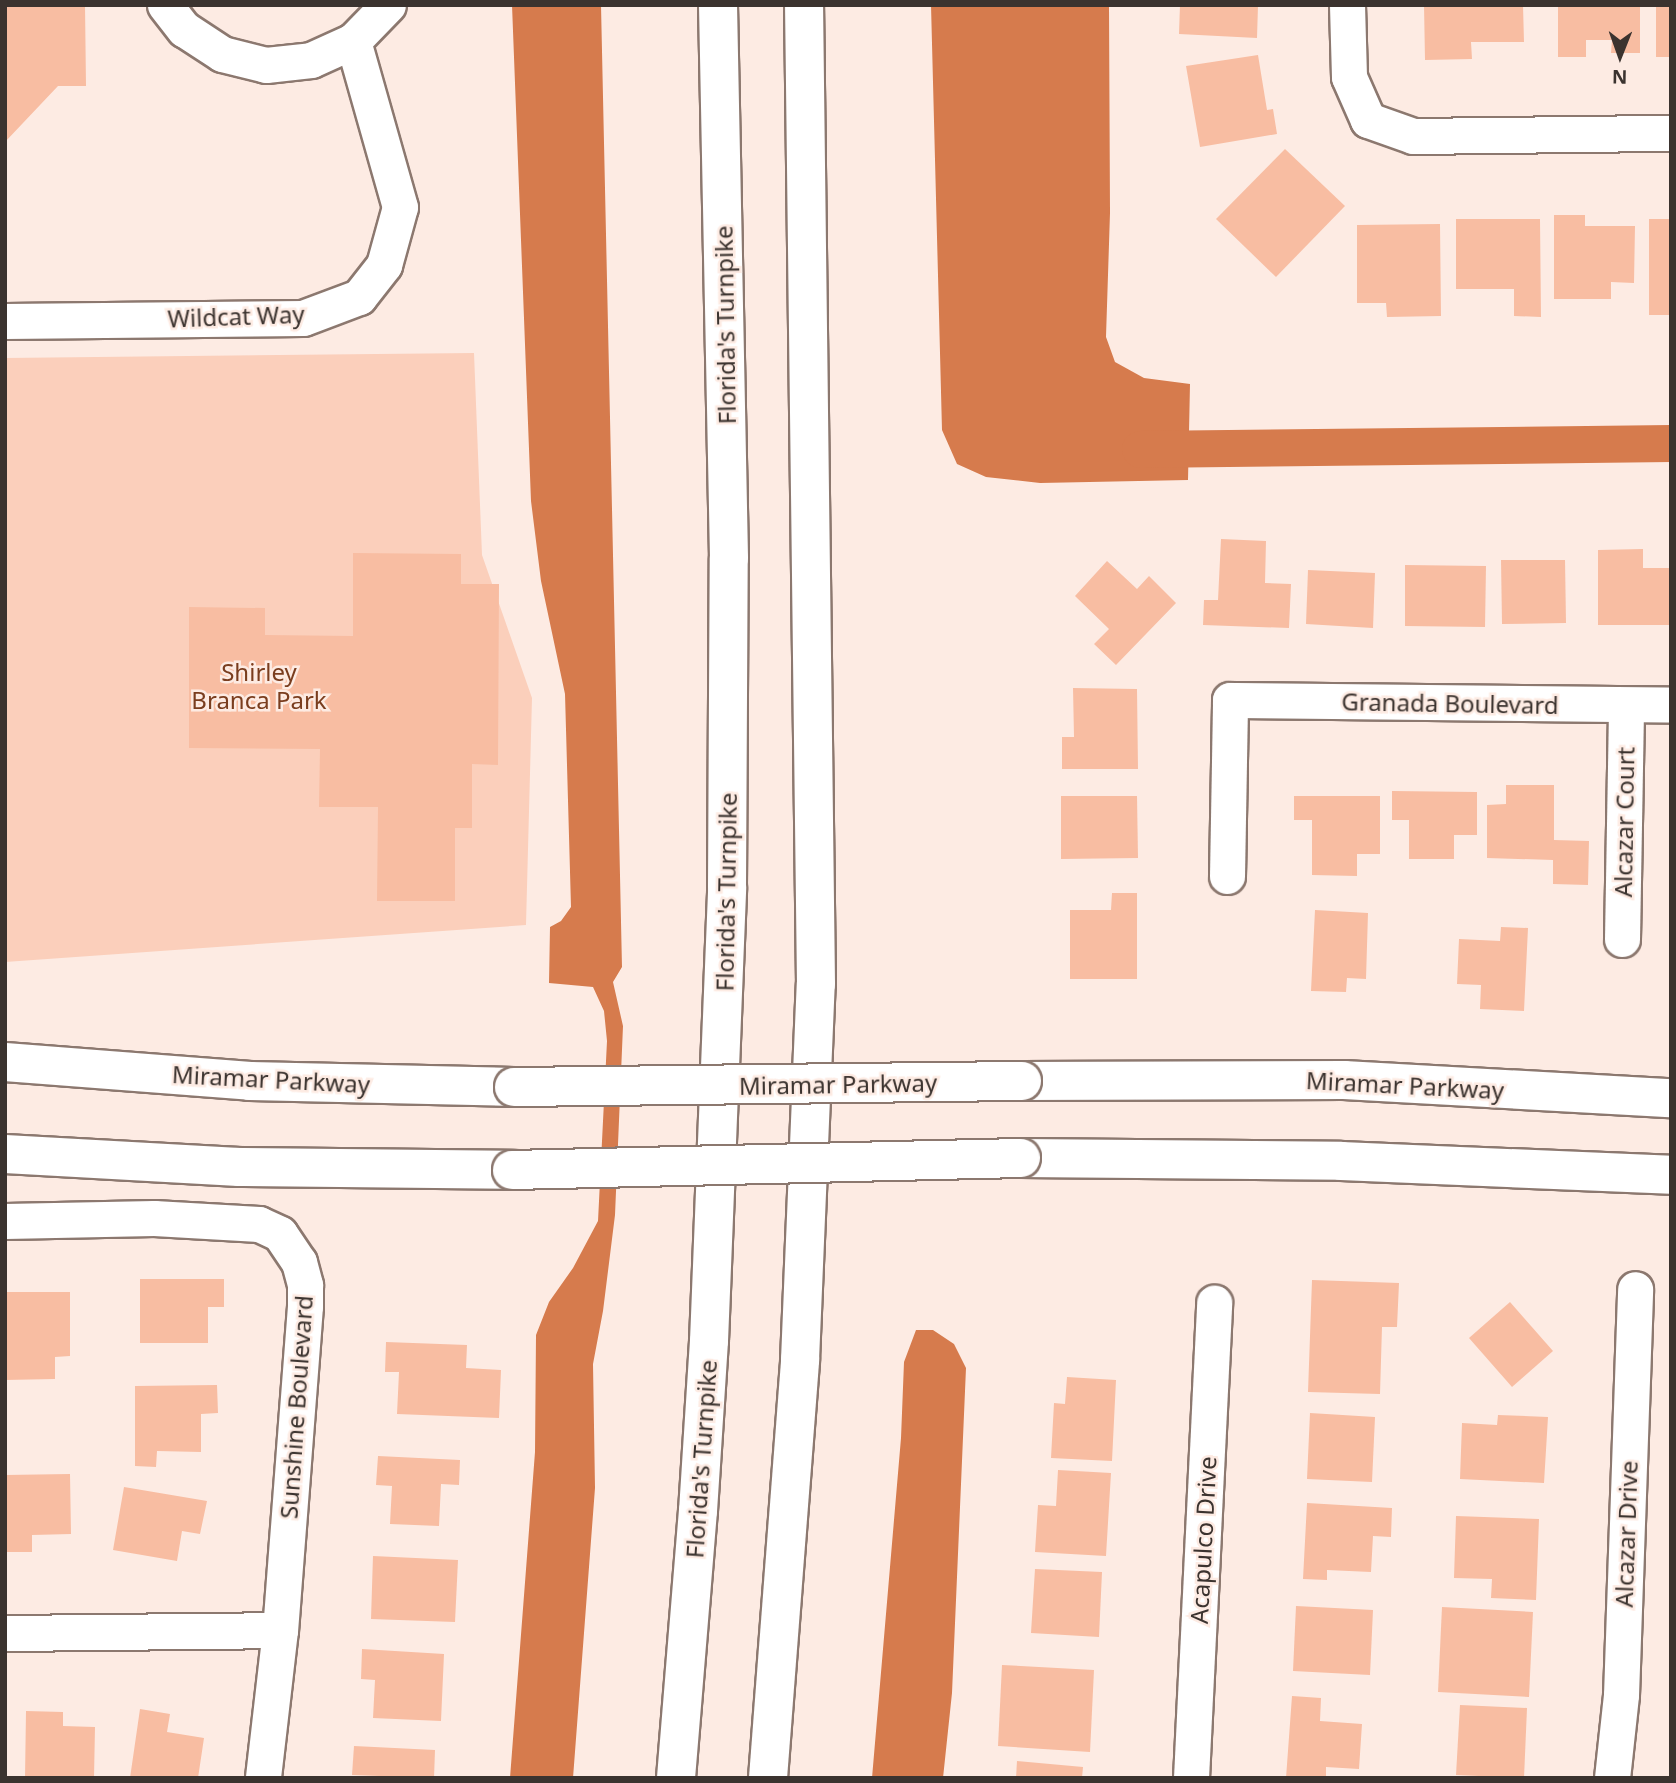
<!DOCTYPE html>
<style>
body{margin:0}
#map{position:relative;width:1676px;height:1783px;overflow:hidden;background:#fdebe3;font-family:"Noto Sans",sans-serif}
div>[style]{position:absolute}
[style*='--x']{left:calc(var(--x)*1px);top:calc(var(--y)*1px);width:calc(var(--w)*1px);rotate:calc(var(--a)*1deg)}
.green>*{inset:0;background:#fbcfbb}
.water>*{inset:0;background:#d67b4d}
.canal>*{height:37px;margin:-18.5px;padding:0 18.5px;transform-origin:18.5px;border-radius:18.5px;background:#d67b4d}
.building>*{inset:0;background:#f8bda2}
.roads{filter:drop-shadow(2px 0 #8c786f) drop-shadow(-2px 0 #8c786f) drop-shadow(0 2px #8c786f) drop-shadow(0 -2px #8c786f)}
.street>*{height:35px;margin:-17.5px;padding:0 17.5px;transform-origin:17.5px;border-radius:17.5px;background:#fff}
.primary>*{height:38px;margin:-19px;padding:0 19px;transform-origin:19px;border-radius:19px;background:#fff}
.highway>*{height:38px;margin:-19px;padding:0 19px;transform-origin:19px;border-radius:19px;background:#fff}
.bridges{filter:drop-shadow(2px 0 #8c786f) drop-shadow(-2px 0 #8c786f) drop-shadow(0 2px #8c786f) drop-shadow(0 -2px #8c786f)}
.primary-bridge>*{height:38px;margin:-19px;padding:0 19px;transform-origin:19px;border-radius:19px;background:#fff}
span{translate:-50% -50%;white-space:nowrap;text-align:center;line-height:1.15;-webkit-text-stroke:5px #fdebe3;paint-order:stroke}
.street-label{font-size:24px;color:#3b332f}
.park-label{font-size:24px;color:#7a3d1e}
.frame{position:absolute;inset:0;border:7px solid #3b332f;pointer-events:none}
.north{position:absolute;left:1585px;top:21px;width:70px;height:70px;-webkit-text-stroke:5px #fdebe3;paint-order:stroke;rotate:181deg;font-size:19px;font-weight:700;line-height:28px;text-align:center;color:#3b332f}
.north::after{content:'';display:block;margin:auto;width:24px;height:32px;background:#3b332f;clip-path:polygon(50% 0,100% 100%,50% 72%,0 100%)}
</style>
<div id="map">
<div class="green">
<i style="clip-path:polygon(474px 353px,482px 555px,532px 698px,526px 925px,5px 962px,5px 358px)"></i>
</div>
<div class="water">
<i style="clip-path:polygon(512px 5px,601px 5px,622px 967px,613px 982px,623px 1026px,615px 1215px,603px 1311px,593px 1364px,595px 1488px,573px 1778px,510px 1778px,535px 1452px,536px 1335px,549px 1302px,573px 1268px,598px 1221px,607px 1041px,604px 1011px,593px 987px,549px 983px,550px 927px,561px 921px,571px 907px,565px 694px,541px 581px,531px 501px)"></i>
<i style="clip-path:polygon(931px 5px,1109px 5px,1110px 213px,1106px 337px,1115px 362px,1144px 378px,1190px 384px,1188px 480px,1040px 483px,986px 477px,957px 464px,942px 430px)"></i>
<i style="clip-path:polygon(916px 1330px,933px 1330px,954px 1344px,966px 1368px,952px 1693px,943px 1778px,872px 1778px,901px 1438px,904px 1362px)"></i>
</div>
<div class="canal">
<i style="--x:1140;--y:449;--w:531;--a:-0.65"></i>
</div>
<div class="building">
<i style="clip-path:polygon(5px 5px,85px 5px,86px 86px,58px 86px,5px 142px)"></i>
<i style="clip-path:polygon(1180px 5px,1258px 5px,1257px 38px,1179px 34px)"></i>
<i style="clip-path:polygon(1424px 5px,1523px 5px,1524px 42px,1471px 42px,1472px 59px,1425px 60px)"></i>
<i style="clip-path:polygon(1558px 5px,1640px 5px,1640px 53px,1611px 53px,1612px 40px,1586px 40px,1586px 57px,1558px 57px)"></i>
<i style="clip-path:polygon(1656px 5px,1671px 5px,1671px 57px,1656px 57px)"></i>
<i style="clip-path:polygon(1258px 55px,1267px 110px,1273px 109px,1277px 134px,1200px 147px,1186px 66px)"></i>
<i style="clip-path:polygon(1285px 149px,1345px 206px,1276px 277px,1216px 219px)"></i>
<i style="clip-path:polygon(1554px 215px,1585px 215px,1585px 226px,1635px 226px,1634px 283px,1611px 282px,1611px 299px,1554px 299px)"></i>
<i style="clip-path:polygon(1456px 219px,1540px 219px,1541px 317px,1514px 316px,1514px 289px,1456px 289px)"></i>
<i style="clip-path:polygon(1649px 219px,1671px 219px,1671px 315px,1649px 315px)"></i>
<i style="clip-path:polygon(1440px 224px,1441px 316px,1387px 317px,1386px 303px,1357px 303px,1357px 225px)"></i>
<i style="clip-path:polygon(1221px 539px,1266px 541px,1265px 583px,1291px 584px,1289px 628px,1203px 625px,1204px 600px,1218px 600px)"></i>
<i style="clip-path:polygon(1643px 549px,1643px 568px,1671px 568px,1671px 625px,1598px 625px,1598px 550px)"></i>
<i style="clip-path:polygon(353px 553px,461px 554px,461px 584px,499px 584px,498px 765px,472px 764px,472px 828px,455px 828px,455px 901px,377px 901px,378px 807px,319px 807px,320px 749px,189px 748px,189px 607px,265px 608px,265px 635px,353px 636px)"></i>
<i style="clip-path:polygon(1501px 560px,1565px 560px,1566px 623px,1502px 624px)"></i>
<i style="clip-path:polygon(1107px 561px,1137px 589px,1149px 576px,1176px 603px,1116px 665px,1094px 644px,1109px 629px,1075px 596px)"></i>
<i style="clip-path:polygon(1405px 565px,1486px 566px,1485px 627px,1405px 626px)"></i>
<i style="clip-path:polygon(1308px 570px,1375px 573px,1373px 628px,1306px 624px)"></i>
<i style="clip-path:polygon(1073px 688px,1137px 689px,1138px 769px,1062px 769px,1062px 737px,1074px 737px)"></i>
<i style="clip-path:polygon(1506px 785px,1554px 785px,1554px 840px,1589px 841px,1588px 885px,1553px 884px,1553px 860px,1487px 858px,1487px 805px,1506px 804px)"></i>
<i style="clip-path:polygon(1392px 791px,1477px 792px,1477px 835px,1454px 835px,1454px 859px,1409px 859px,1409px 820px,1392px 820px)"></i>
<i style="clip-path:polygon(1061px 796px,1137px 796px,1138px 858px,1061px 859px)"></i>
<i style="clip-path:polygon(1294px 796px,1380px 796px,1380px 854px,1357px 854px,1357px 876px,1312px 875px,1312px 820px,1294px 820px)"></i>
<i style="clip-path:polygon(1112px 893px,1137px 893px,1137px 979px,1070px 979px,1070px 910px,1111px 910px)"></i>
<i style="clip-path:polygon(1315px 910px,1368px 913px,1366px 979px,1347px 978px,1346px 992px,1311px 991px)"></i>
<i style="clip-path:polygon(1501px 927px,1528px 928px,1524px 1011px,1480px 1009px,1481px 985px,1457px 984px,1459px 939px,1500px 941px)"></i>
<i style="clip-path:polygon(140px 1279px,224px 1279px,224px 1307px,208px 1307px,208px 1343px,140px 1343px)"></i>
<i style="clip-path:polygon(1312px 1280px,1399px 1283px,1397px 1327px,1382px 1327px,1380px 1394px,1308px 1392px)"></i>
<i style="clip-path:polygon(5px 1292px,70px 1292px,70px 1356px,55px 1357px,55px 1379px,5px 1380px)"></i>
<i style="clip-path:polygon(1510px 1302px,1553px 1351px,1512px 1387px,1469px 1338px)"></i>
<i style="clip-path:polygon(386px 1342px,467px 1345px,466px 1368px,501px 1370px,499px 1418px,397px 1414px,399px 1372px,385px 1372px)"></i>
<i style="clip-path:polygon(1067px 1377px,1116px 1380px,1112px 1461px,1051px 1458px,1054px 1403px,1065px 1404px)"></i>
<i style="clip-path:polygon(217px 1385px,218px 1413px,201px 1414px,201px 1452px,157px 1451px,156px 1467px,135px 1466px,135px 1386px)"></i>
<i style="clip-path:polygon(1310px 1413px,1375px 1417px,1372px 1482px,1307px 1479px)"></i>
<i style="clip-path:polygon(1498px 1415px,1548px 1417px,1544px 1483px,1460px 1479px,1462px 1423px,1497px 1425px)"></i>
<i style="clip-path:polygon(378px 1456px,460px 1460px,459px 1485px,441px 1484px,439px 1526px,390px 1524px,392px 1486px,376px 1485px)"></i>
<i style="clip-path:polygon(1058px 1470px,1111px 1473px,1106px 1556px,1035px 1552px,1038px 1505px,1056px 1506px)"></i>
<i style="clip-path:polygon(70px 1474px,71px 1534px,32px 1535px,32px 1552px,5px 1552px,5px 1475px)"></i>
<i style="clip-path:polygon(124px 1487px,207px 1501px,200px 1534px,182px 1531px,177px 1561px,113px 1550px)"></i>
<i style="clip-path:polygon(1307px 1503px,1392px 1508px,1391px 1537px,1373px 1536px,1371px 1572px,1327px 1570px,1327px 1580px,1303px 1579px)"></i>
<i style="clip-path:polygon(1456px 1516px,1539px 1519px,1536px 1600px,1491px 1598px,1492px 1579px,1454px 1578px)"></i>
<i style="clip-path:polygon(373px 1556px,458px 1560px,455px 1622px,371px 1619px)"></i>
<i style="clip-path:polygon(1035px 1569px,1102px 1572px,1099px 1637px,1031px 1633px)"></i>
<i style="clip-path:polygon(1296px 1606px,1373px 1610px,1370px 1675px,1293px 1671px)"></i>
<i style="clip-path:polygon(1442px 1607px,1533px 1612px,1529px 1697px,1438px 1692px)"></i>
<i style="clip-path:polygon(362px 1649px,444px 1654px,441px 1721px,373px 1718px,375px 1680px,361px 1679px)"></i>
<i style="clip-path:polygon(1002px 1665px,1094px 1670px,1090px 1752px,998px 1746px)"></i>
<i style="clip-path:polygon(1292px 1696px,1321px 1698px,1320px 1721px,1362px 1724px,1359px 1769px,1326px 1767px,1326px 1778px,1286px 1778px)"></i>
<i style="clip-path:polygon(1460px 1705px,1527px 1708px,1524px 1778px,1456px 1775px)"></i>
<i style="clip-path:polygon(140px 1709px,170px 1714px,167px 1732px,204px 1738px,198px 1778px,130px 1778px)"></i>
<i style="clip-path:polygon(26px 1711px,63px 1712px,63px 1726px,95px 1727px,94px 1778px,25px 1778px)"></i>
<i style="clip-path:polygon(354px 1746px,435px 1750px,434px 1778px,352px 1775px)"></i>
<i style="clip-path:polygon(1017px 1761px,1083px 1767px,1082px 1778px,1016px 1778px)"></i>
</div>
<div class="roads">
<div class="street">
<i style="--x:165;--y:5;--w:31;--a:52"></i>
<i style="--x:184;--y:29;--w:45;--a:33.3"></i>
<i style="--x:222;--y:54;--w:45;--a:14"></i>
<i style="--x:266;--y:65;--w:45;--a:-6.3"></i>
<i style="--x:311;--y:60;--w:46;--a:-24.3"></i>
<i style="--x:353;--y:41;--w:50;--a:-45.8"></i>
<i style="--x:1347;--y:5;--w:72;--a:88.4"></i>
<i style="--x:1349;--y:77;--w:47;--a:66.2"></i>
<i style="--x:1368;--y:120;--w:48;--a:19.6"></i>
<i style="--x:1413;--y:136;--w:258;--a:-0.7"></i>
<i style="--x:5;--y:321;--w:298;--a:-0.6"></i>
<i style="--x:303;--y:318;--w:60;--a:-20.6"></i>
<i style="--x:359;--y:297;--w:41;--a:-52"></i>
<i style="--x:384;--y:265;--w:60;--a:-74.6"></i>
<i style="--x:400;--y:207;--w:173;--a:-105.8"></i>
<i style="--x:1227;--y:876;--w:176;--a:-89"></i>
<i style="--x:1230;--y:700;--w:441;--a:0.6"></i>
<i style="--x:1622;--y:939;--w:234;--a:-89"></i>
<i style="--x:5;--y:1221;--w:149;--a:-1.2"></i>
<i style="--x:154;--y:1218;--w:105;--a:3.3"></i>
<i style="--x:259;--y:1224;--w:23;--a:25"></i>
<i style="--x:280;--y:1234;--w:34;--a:56"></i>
<i style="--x:299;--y:1262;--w:24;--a:75"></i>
<i style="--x:305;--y:1285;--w:21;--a:90"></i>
<i style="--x:305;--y:1306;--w:325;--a:94.4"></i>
<i style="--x:280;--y:1630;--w:149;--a:96.6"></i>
<i style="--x:5;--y:1633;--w:275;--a:-0.6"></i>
<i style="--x:1191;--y:1778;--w:476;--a:-87.2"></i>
<i style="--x:1612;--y:1778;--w:83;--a:-83.8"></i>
<i style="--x:1621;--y:1695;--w:406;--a:-88"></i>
</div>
<div class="primary">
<i style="--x:5;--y:1062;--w:246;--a:4.4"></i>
<i style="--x:250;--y:1081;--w:264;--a:1.3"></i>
<i style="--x:1022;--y:1081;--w:322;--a:-0.2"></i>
<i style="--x:1344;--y:1080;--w:327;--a:3.2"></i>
<i style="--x:5;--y:1154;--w:234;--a:3.2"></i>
<i style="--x:239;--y:1167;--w:273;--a:0.6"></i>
<i style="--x:1021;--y:1158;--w:320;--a:0.5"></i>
<i style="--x:1341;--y:1161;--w:330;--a:2.4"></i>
</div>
<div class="highway">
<i style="--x:676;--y:1778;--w:268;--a:-85.3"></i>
<i style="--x:698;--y:1511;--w:170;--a:-86.3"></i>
<i style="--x:709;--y:1341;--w:454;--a:-87.7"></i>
<i style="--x:727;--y:887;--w:329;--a:-89.7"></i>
<i style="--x:729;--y:558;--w:553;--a:-91.14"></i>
<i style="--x:768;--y:1778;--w:419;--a:-85.6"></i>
<i style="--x:800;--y:1360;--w:376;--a:-87.6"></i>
<i style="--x:816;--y:984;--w:979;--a:-90.7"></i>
</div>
</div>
<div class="bridges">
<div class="primary-bridge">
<i style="--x:514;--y:1087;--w:508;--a:-0.68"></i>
<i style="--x:512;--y:1170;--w:509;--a:-1.35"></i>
</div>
</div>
<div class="street-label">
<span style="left:236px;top:316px;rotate:-2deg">Wildcat Way</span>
<span style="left:725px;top:325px;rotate:-91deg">Florida's Turnpike</span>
<span style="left:1450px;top:703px;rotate:1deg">Granada Boulevard</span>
<span style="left:1624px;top:822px;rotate:-89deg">Alcazar Court</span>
<span style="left:726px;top:892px;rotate:-89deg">Florida's Turnpike</span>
<span style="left:271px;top:1079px;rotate:3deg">Miramar Parkway</span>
<span style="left:838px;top:1084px;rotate:-1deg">Miramar Parkway</span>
<span style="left:1405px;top:1085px;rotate:3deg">Miramar Parkway</span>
<span style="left:296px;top:1407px;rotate:-86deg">Sunshine Boulevard</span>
<span style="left:701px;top:1459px;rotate:-86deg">Florida's Turnpike</span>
<span style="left:1626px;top:1534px;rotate:-88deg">Alcazar Drive</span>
<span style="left:1203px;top:1540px;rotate:-87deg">Acapulco Drive</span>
</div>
<div class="park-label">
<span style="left:259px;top:686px">Shirley<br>Branca Park</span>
</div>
<div class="frame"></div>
<div class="north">N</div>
</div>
